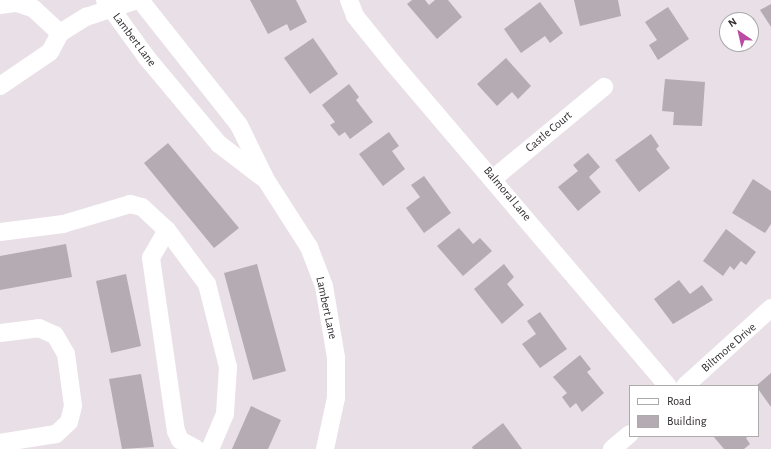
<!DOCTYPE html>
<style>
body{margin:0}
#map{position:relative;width:771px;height:449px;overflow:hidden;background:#e9dfe6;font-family:"Alegreya Sans",sans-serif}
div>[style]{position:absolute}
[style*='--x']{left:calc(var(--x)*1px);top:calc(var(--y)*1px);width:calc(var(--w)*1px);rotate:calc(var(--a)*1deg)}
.building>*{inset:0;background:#b5abb2}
.minor>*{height:18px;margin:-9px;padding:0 9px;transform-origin:9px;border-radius:9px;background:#fff}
span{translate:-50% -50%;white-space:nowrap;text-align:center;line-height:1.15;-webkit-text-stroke:3px #fff;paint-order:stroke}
.street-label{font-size:12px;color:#2f2b2e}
.legend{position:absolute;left:629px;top:385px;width:130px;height:52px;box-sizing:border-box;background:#fff;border:1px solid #acaaab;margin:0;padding:5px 7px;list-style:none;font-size:12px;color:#2f2b2e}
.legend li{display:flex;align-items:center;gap:8px;height:20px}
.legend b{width:20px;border:1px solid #acaaab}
.north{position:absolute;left:719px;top:12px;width:40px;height:40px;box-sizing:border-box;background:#fff;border:1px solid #acaaab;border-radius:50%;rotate:326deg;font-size:11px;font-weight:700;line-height:16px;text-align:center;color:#2f2b2e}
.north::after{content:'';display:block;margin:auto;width:14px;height:18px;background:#bb4aa5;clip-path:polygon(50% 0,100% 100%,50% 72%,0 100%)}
</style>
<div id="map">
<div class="building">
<i style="clip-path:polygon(250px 0,296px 0,307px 22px,290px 31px,287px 24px,268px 34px)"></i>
<i style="clip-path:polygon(412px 0,425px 0,429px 5px,435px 0,448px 0,462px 17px,437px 39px,407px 4px)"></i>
<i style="clip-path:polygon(574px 0,618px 0,621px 16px,580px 26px)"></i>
<i style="clip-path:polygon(540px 2px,563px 33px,550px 43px,545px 36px,521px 53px,504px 29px)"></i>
<i style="clip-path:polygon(771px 4px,771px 27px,760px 10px)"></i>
<i style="clip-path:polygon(668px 7px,689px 39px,658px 60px,649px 45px,657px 40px,645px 22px)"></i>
<i style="clip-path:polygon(313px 38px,338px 74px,310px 94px,284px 58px)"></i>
<i style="clip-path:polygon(506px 58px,531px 86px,518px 99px,512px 92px,497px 106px,477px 84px)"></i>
<i style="clip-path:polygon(665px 79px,705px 82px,702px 126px,673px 125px,674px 112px,662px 111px)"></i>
<i style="clip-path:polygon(349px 84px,359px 97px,356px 100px,373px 122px,350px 139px,345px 132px,339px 136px,330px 125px,335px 122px,322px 105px)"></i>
<i style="clip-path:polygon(389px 132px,399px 146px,392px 151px,405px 169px,383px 186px,359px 154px)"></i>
<i style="clip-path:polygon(651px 134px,659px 146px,656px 149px,670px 168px,639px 192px,615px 160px)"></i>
<i style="clip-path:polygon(168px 143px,239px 228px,214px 248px,144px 163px)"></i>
<i style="clip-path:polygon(588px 153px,600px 167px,589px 177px,601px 192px,578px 211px,558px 187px,578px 171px,573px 165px)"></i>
<i style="clip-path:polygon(424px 176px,451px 213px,424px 233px,406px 208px,420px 197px,411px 185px)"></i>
<i style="clip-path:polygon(753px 179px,771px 191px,771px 224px,765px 233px,732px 213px)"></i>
<i style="clip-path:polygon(459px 228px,473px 244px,480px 238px,492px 251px,463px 276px,437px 246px)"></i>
<i style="clip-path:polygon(726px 229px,756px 252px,746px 265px,741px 261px,734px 270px,730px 266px,723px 276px,703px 261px)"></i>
<i style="clip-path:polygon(66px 244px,72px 277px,0 290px,0 256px)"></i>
<i style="clip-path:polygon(257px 264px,286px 371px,253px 380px,224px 273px)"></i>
<i style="clip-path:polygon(504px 264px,514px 277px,507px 284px,524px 305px,502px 324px,474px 289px)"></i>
<i style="clip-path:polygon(126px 274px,141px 346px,111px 353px,96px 281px)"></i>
<i style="clip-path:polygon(679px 280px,690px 294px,702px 285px,713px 300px,673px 324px,654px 299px)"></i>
<i style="clip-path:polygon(540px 312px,567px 349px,540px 368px,522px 344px,536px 334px,527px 321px)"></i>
<i style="clip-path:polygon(580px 355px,591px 369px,587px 372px,604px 393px,582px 412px,576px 403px,570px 408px,562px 397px,567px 393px,553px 377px)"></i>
<i style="clip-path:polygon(771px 373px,771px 407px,756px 386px)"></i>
<i style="clip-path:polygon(141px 374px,154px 447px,122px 449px,109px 379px)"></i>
<i style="clip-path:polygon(251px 406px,281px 420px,268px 449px,232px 449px)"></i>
<i style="clip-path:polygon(503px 423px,522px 449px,473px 449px,472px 447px)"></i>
<i style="clip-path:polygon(713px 436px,749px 436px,746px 438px,750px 444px,744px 449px,724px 449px)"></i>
</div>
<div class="minor">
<i style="--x:105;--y:0;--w:72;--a:54.1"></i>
<i style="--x:147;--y:58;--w:112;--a:50.1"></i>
<i style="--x:219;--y:144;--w:54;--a:37.5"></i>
<i style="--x:140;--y:0;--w:159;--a:51.6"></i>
<i style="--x:239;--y:125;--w:61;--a:63.9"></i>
<i style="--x:266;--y:180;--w:80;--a:57.3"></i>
<i style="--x:309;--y:247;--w:42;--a:69"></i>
<i style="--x:324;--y:286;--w:73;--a:80.5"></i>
<i style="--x:336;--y:358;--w:40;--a:90"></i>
<i style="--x:336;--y:398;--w:52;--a:102.2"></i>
<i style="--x:349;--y:0;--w:17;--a:69"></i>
<i style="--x:355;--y:16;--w:59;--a:51.2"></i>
<i style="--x:392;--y:62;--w:426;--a:49.6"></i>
<i style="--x:0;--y:5;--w:17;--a:-7"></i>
<i style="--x:17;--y:3;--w:18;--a:19"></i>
<i style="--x:34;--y:9;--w:35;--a:43"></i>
<i style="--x:0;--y:86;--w:60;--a:-34.2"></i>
<i style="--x:50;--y:52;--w:21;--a:-62"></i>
<i style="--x:60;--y:33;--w:31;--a:-32"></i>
<i style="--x:86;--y:17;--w:54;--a:-18.4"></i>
<i style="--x:494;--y:178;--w:143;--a:-39.6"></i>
<i style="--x:167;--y:230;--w:32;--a:120"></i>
<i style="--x:151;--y:258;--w:175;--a:81.8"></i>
<i style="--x:176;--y:431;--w:10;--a:66"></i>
<i style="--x:180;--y:440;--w:18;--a:29"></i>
<i style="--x:0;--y:232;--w:64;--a:-7.2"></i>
<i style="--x:63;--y:224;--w:70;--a:-16.6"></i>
<i style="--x:130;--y:204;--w:12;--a:14"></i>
<i style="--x:142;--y:207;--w:34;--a:43"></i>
<i style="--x:167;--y:230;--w:67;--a:53.5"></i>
<i style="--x:207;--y:284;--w:86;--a:75.8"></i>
<i style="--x:228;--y:367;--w:47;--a:93.7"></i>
<i style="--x:225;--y:414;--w:38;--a:113"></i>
<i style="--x:0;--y:333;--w:39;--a:-7"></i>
<i style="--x:39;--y:328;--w:17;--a:24"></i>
<i style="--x:55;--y:335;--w:22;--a:60"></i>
<i style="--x:66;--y:354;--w:52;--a:82.3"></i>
<i style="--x:73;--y:406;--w:16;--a:104"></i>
<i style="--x:69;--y:422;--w:18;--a:137"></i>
<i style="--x:56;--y:434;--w:57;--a:170.9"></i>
<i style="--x:685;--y:386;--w:116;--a:-42.2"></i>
<i style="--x:612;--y:449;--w:23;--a:-40"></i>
</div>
<div class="street-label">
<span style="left:134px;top:40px;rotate:53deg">Lambert Lane</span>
<span style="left:549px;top:132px;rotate:-40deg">Castle Court</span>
<span style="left:507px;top:194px;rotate:50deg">Balmoral Lane</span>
<span style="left:326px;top:308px;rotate:78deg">Lambert Lane</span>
<span style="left:729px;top:348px;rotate:-41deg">Biltmore Drive</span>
</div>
<ul class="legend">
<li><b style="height:5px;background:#fff"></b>Road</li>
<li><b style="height:11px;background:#b5abb2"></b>Building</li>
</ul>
<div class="north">N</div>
</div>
